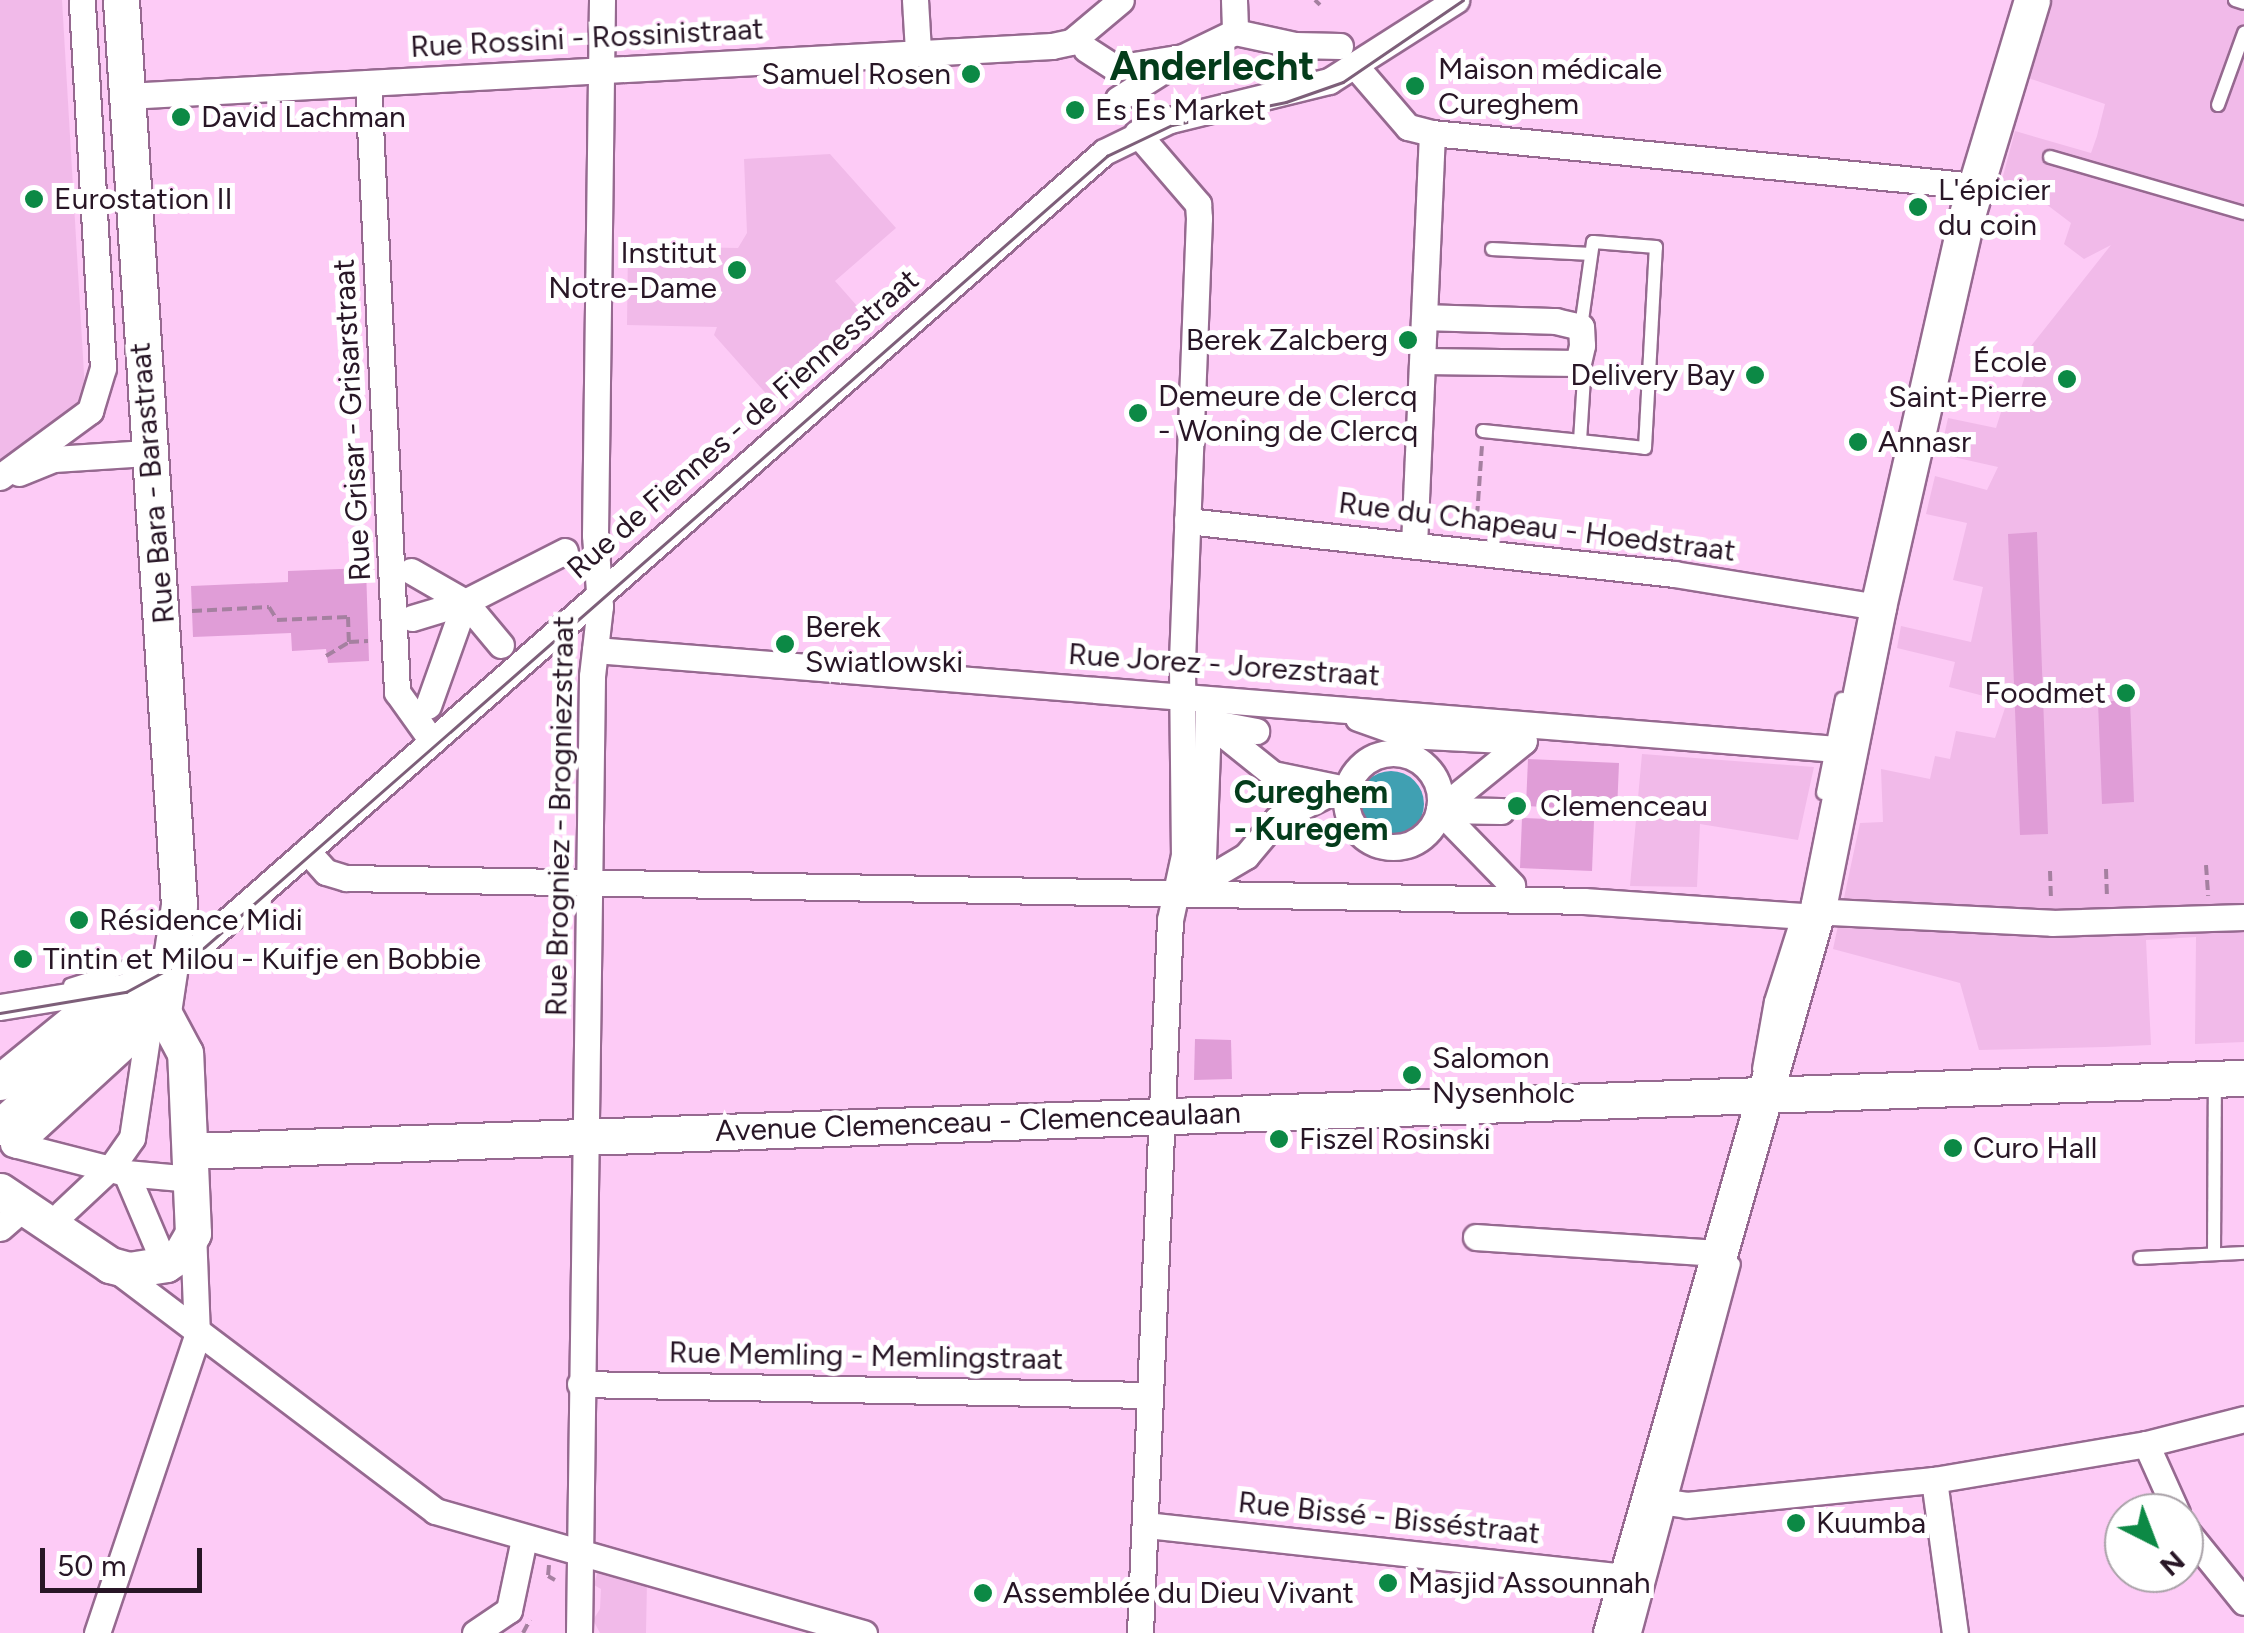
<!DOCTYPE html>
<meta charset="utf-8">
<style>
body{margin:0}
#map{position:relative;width:2244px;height:1633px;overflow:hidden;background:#fdcbf6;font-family:Figtree,sans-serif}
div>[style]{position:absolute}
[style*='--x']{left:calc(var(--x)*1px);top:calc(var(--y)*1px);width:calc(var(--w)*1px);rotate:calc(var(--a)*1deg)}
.built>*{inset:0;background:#f1bae9}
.green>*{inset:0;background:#e09dd7}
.water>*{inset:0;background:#40a0b2}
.round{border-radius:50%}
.path>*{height:4px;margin-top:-2px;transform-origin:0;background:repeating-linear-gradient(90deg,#a580a0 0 10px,transparent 0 15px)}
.roads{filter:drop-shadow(2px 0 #966990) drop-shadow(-2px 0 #966990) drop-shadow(0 2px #966990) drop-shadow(0 -2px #966990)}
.lane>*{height:12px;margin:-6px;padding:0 6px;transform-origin:6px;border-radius:6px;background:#fff}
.street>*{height:25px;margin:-12.5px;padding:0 12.5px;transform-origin:12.5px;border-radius:12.5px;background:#fff}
.street>.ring{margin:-12.5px;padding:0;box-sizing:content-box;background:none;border:25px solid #fff;border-radius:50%}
.secondary>*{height:35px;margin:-17.5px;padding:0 17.5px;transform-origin:17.5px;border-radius:17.5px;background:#fff}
.tram>*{height:2.5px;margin:-1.25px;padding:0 1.25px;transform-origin:1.25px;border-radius:1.25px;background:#7d5f79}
.dots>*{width:28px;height:28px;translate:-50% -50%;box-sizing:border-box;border:5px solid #fff;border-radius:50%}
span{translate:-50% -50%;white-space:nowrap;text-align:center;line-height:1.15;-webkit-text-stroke:10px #fff;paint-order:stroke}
.street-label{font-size:30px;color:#281626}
.poi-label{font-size:30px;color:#281626}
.left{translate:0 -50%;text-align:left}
.right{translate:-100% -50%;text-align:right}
.neighbourhood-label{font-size:32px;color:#043c1b;font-weight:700}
.district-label{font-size:40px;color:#043c1b;font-weight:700}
.north{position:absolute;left:2104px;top:1493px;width:100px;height:100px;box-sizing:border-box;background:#fff;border:2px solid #a9a2a8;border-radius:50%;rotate:138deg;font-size:28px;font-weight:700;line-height:40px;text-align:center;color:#281626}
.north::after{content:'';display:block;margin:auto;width:35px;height:45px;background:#0c8945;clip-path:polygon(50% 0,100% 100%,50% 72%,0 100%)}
.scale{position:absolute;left:40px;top:1548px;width:162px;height:45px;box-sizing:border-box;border:5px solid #281626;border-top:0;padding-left:12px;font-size:30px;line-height:35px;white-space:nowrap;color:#281626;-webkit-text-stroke:8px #fff;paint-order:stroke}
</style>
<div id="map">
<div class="built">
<i style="clip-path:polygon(0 0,62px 0,86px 408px,0 464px)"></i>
<i style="clip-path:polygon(2051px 0,2244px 0,2244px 1042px,2195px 1044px,2196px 937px,2146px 940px,2151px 1045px,2105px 1047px,1979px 1050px,1960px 983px,1833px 949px,1860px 823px,1883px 822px,1881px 769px,1930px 779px,1935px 756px,1950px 759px,1956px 731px,1995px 738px,2007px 702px,1949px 687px,1955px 662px,1897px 648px,1901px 626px,1971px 642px,1983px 587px,1953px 580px,1967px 523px,1926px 514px,1935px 476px,1987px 490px,1998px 467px,1940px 454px,1948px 418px,1996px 428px,2007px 393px,2019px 395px,2030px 360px,2023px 356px,2111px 245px,2084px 259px,2064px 244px,2071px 223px,2042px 201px,1999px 191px,2015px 131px,2091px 153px,2097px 136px,2105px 104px,2028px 78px)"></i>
<i style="clip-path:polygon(830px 154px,896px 228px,835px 281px,866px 316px,771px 399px,714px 335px,717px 327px,627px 325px,628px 246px,738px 248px,747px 233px,744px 159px)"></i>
<i style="clip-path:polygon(1642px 754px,1814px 767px,1798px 840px,1700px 824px,1697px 887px,1630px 886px)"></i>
<i style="clip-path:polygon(598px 1570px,647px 1581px,646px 1633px,600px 1633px,593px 1620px,600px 1609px,601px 1589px,594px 1585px)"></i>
</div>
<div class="green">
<i style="clip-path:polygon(2037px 532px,2048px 834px,2020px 835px,2008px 534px)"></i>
<i style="clip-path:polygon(366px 568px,369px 661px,328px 663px,326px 649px,292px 651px,291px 633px,193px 637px,191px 586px,288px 582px,288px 571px)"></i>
<i style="clip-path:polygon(2130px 700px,2134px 802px,2102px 804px,2098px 702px)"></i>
<i style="clip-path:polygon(1528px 759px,1619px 763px,1617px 811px,1526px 806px)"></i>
<i style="clip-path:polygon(1522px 818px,1594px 821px,1592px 871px,1520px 868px)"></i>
<i style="clip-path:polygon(1195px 1039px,1231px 1040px,1232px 1079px,1194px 1080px)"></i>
</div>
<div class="water">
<i class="round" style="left:1358px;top:771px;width:66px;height:66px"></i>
</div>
<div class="path">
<i style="--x:1315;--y:0;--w:7;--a:45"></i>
<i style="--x:1476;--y:531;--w:85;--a:-86"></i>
<i style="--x:192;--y:611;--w:77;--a:-3"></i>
<i style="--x:269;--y:607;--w:15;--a:58"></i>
<i style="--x:277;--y:620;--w:71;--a:-2.4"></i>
<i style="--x:348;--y:617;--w:25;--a:88"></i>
<i style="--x:349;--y:642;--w:19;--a:-3"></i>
<i style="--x:326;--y:656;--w:27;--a:-31"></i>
<i style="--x:2206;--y:865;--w:31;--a:86"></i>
<i style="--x:2106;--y:869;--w:29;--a:88"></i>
<i style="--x:2050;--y:871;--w:27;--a:88"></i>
<i style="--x:549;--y:1565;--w:11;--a:95"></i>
<i style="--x:548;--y:1576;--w:8;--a:30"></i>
<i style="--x:523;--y:1633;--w:15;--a:-62"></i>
</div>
<div class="roads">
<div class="lane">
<i style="--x:2235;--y:0;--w:9;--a:18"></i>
<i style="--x:2218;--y:105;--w:77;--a:-70.1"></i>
<i style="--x:2050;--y:157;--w:202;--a:16.1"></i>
<i style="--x:1492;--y:249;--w:99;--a:2.9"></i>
<i style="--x:1483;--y:431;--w:98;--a:5.9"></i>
<i style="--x:1580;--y:441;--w:64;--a:-86.4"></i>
<i style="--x:1584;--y:377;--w:15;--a:-113"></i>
<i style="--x:1580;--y:441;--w:65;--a:6.1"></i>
<i style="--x:1645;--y:448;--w:201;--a:-86.9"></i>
<i style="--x:1656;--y:247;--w:63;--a:-175.5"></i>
<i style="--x:1593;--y:242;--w:86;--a:98"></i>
<i style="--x:1823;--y:793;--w:96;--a:-78.6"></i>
<i style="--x:70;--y:985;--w:69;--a:-17.7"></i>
<i style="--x:136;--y:964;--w:26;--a:4"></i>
<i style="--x:1759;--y:1069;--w:69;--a:-80"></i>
<i style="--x:1771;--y:1001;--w:76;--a:-72.3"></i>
<i style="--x:2214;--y:1254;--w:172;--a:-89.7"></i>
<i style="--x:2140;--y:1258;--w:104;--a:-2.8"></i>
<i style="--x:1635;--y:1633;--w:382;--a:-75"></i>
</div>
<div class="street">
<i style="--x:915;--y:0;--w:51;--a:86.6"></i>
<i style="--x:1234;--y:0;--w:32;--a:88"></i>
<i style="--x:1086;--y:49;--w:35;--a:33"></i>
<i style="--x:1115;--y:68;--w:69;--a:-9.2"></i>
<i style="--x:1183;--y:57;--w:58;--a:-25.7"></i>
<i style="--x:1235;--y:32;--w:61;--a:12.2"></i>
<i style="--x:1295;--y:45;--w:45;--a:1.3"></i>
<i style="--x:1357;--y:68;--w:78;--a:49.2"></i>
<i style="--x:1408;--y:127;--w:25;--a:14"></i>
<i style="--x:1432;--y:133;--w:546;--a:5.57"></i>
<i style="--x:368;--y:83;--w:610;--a:87.27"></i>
<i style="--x:397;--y:692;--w:60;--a:54.5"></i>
<i style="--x:126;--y:96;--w:927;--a:-3.09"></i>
<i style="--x:1052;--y:46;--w:19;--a:-12"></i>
<i style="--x:1071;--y:42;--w:65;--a:-40"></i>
<i style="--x:1118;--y:99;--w:67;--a:-32.3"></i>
<i style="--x:1137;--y:133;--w:94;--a:49.3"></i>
<i style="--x:1198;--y:204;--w:14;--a:86"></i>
<i style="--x:1199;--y:218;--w:449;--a:92.2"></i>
<i style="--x:1182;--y:667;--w:188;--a:89.4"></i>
<i style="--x:1184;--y:855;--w:66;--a:102.2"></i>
<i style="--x:1170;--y:920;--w:714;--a:92.41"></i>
<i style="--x:1423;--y:361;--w:155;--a:0.7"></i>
<i style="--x:1578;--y:363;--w:18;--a:-77"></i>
<i style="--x:1582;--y:345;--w:18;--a:-93"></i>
<i style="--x:1581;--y:327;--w:26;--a:-167"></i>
<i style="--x:1556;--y:321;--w:131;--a:-178.3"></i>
<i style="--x:19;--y:473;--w:38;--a:-22"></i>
<i style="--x:54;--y:459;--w:93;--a:-3.7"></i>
<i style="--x:0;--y:477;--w:112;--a:-36.3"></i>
<i style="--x:90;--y:411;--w:45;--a:-73.2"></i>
<i style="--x:103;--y:368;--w:369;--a:-93.3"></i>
<i style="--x:1187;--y:521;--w:490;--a:6.2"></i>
<i style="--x:1674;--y:574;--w:207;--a:9.2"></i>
<i style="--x:1414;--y:545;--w:412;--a:-87.5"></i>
<i style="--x:411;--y:571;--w:62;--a:29.9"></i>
<i style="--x:465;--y:602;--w:110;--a:109.6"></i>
<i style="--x:465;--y:602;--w:112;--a:-27"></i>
<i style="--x:412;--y:618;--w:55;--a:-16.8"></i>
<i style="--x:465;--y:602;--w:56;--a:50.1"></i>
<i style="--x:595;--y:650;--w:1258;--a:4.56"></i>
<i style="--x:1208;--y:710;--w:12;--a:90"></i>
<i style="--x:1208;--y:722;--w:83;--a:38.7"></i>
<i style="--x:1273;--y:774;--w:69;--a:11.6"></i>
<i style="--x:1358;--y:718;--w:51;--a:19.5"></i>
<i style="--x:1406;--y:735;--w:118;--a:2.9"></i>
<i style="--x:1208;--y:722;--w:160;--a:92.1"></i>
<i style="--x:1202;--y:882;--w:51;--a:-30.6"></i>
<i style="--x:1246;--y:856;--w:48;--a:-50"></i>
<i style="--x:1277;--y:819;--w:70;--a:-26.2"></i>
<i style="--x:1214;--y:723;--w:43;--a:10.8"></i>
<i class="ring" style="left:1346px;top:753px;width:69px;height:69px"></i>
<i style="--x:1439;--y:810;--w:105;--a:45.8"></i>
<i style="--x:1501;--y:811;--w:62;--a:-179.1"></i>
<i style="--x:1439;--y:810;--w:109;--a:-39.1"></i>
<i style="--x:307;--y:851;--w:28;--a:48"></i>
<i style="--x:326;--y:872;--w:21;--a:17"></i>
<i style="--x:346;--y:878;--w:1238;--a:1.06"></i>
<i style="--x:1584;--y:901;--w:233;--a:3.9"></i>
<i style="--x:1831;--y:912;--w:221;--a:2.8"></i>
<i style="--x:2052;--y:923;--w:192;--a:-1.8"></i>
<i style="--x:164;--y:969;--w:45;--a:-34"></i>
<i style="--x:201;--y:944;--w:1201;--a:-41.25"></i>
<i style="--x:1104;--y:152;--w:73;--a:-25.9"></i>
<i style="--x:1170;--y:120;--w:164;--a:-13.8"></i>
<i style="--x:1329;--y:81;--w:151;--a:-32.5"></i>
<i style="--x:0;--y:1007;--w:124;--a:-9.3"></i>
<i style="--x:13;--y:1144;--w:117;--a:14.4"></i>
<i style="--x:126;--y:1173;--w:55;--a:5.2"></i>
<i style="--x:17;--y:1145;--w:179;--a:-42.5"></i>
<i style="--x:126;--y:1173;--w:92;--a:67"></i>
<i style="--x:63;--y:1212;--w:69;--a:-43.2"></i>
<i style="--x:113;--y:1165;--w:33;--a:-55"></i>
<i style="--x:132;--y:1138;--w:115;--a:-81.5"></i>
<i style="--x:0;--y:1228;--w:33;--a:-41"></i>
<i style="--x:1476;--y:1237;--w:245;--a:3.8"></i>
<i style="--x:114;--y:1268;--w:403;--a:37.1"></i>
<i style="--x:435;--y:1511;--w:446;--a:15.9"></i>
<i style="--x:580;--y:1384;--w:570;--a:1.11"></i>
<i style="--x:2146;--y:1444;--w:76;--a:65.8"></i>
<i style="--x:1934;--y:1480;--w:154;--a:82.2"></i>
<i style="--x:1647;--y:1499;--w:40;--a:8.5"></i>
<i style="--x:1687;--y:1505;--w:248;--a:-5.8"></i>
<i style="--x:1934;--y:1480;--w:215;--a:-9.6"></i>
<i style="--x:2146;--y:1444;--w:101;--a:-14.3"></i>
<i style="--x:1146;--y:1525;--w:483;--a:6.2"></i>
<i style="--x:2184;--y:1528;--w:95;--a:51"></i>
<i style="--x:97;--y:1633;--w:314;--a:-71.4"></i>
<i style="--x:197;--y:1335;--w:102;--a:-92.2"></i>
<i style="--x:475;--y:1633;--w:41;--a:-34.1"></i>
<i style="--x:509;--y:1610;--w:73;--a:-78.1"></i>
<i style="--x:579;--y:1633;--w:957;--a:-89.22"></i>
<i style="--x:592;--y:676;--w:70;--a:-83.5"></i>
<i style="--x:600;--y:606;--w:71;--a:-94"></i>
<i style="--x:595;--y:535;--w:535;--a:-89.25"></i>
</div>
<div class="secondary">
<i style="--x:0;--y:1082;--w:98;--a:-39.2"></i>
<i style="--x:76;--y:1020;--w:67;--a:-29.6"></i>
<i style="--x:0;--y:1127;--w:145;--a:-41.4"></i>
<i style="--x:109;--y:1031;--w:89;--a:-46.8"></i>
<i style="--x:190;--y:1151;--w:2055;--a:-2.04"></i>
<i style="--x:0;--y:1191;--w:133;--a:33.9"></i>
<i style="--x:110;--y:1265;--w:20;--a:15"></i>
<i style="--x:129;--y:1270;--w:37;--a:-9"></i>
<i style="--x:166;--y:1264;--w:18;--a:-34"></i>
<i style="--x:181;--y:1254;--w:24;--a:-60"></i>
<i style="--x:193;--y:1233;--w:180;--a:-92.5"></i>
<i style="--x:185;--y:1053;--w:47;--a:-118.2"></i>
<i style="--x:163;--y:1012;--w:108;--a:-81.5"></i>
<i style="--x:179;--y:905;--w:907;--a:-93.67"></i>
<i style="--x:1611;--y:1633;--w:754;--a:-74.07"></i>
<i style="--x:1818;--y:908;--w:307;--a:-78.7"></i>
<i style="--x:1878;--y:607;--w:405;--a:-77.2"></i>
<i style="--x:1968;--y:212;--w:221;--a:-73.2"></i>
</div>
</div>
<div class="tram">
<i style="--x:0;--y:1013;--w:128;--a:-9.5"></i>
<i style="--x:126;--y:992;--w:82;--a:-28.4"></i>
<i style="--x:198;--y:953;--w:1209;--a:-41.24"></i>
<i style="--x:1107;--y:156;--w:72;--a:-25.5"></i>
<i style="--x:1172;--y:125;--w:116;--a:-11.4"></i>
<i style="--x:1286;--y:102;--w:60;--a:-19.3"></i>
<i style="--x:1343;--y:82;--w:145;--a:-34.3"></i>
</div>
<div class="dots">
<i style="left:971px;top:74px;background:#0c8945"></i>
<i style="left:1415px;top:86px;background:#0c8945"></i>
<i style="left:1075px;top:110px;background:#0c8945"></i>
<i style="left:181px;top:117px;background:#0c8945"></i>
<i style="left:34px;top:199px;background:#0c8945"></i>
<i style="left:1918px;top:207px;background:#0c8945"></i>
<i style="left:737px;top:270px;background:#0c8945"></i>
<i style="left:1408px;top:340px;background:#0c8945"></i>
<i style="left:1755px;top:375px;background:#0c8945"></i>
<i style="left:2067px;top:379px;background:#0c8945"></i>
<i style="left:1138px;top:413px;background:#0c8945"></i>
<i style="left:1858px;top:442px;background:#0c8945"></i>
<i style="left:785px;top:644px;background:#0c8945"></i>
<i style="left:2126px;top:693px;background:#0c8945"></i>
<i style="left:1517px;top:806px;background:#0c8945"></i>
<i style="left:79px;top:920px;background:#0c8945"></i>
<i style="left:23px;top:959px;background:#0c8945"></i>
<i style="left:1412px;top:1075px;background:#0c8945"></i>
<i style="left:1279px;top:1139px;background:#0c8945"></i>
<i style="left:1953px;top:1148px;background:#0c8945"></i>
<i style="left:1796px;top:1523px;background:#0c8945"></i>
<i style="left:1388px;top:1583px;background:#0c8945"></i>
<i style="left:983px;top:1593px;background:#0c8945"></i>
</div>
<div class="street-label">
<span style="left:587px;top:38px;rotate:-3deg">Rue Rossini - Rossinistraat</span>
<span style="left:352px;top:420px;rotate:-93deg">Rue Grisar - Grisarstraat</span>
<span style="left:743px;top:424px;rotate:-41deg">Rue de Fiennes - de Fiennesstraat</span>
<span style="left:152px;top:483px;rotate:-95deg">Rue Bara - Barastraat</span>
<span style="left:1537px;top:527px;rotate:7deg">Rue du Chapeau - Hoedstraat</span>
<span style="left:1224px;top:665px;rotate:4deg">Rue Jorez - Jorezstraat</span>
<span style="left:560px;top:816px;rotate:-89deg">Rue Brogniez - Brogniezstraat</span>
<span style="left:978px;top:1122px;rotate:-2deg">Avenue Clemenceau - Clemenceaulaan</span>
<span style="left:866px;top:1356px;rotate:1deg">Rue Memling - Memlingstraat</span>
<span style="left:1389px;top:1518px;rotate:6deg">Rue Bissé - Bisséstraat</span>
</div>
<div class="poi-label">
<span class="left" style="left:1438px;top:86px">Maison médicale<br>Cureghem</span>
<span class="right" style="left:951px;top:74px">Samuel Rosen</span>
<span class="left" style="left:1095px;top:110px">Es Es Market</span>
<span class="left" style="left:201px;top:117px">David Lachman</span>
<span class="left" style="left:1938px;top:207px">L'épicier<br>du coin</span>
<span class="left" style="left:54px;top:199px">Eurostation II</span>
<span class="right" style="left:717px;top:270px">Institut<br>Notre-Dame</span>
<span class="right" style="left:1388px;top:340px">Berek Zalcberg</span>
<span class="right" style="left:2047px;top:379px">École<br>Saint-Pierre</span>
<span class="right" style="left:1735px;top:375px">Delivery Bay</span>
<span class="left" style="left:1158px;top:413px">Demeure de Clercq<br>- Woning de Clercq</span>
<span class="left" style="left:1878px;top:442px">Annasr</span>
<span class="left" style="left:805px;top:644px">Berek<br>Swiatlowski</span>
<span class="right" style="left:2106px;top:693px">Foodmet</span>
<span class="left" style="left:1540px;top:806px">Clemenceau</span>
<span class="left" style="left:99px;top:920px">Résidence Midi</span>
<span class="left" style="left:43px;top:959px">Tintin et Milou - Kuifje en Bobbie</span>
<span class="left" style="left:1432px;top:1075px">Salomon<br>Nysenholc</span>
<span class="left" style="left:1299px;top:1139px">Fiszel Rosinski</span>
<span class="left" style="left:1973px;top:1148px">Curo Hall</span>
<span class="left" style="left:1816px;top:1523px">Kuumba</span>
<span class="left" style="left:1408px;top:1583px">Masjid Assounnah</span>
<span class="left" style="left:1003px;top:1593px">Assemblée du Dieu Vivant</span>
</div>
<div class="neighbourhood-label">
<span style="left:1311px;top:811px">Cureghem<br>- Kuregem</span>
</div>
<div class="district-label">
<span style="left:1212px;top:66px">Anderlecht</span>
</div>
<div class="north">N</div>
<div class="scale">50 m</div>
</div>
